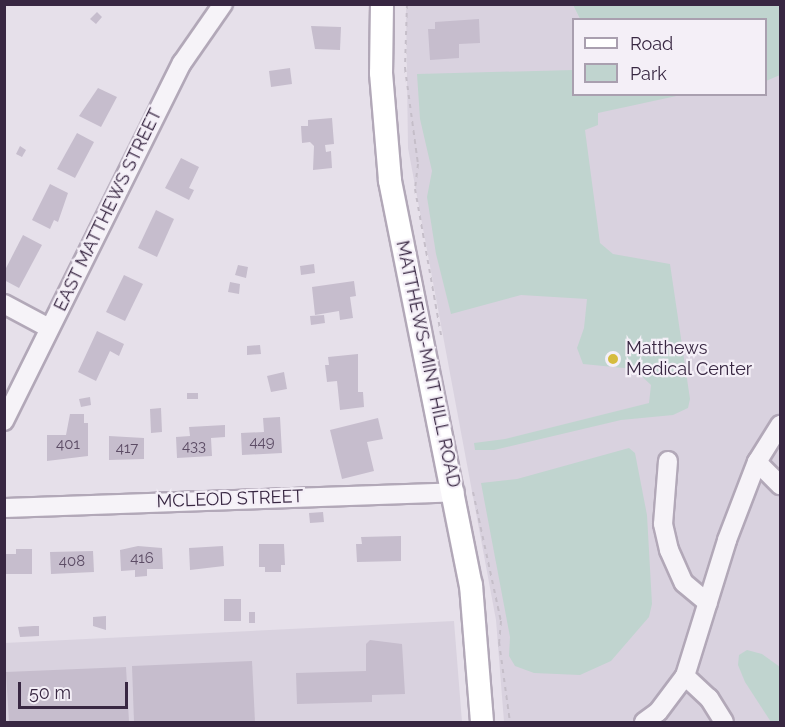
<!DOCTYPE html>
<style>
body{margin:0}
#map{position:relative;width:785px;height:727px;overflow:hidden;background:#e6e0ea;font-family:Raleway,sans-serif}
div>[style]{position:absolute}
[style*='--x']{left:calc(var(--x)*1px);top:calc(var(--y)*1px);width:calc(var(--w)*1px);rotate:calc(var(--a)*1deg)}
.built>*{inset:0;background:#d9d2df}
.green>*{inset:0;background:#c0d4cf}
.building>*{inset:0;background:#c6bdcd}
.path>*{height:2px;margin-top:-1px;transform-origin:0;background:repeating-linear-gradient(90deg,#c5bec9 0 4.5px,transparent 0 9px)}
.roads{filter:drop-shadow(2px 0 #b2a8b8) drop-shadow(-2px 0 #b2a8b8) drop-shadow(0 2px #b2a8b8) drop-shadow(0 -2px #b2a8b8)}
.minor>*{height:18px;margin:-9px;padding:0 9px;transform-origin:9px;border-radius:9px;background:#f6f3f8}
.major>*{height:22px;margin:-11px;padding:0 11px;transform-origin:11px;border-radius:11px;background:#fff}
.dots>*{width:16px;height:16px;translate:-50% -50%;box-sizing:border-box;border:3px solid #f4eff7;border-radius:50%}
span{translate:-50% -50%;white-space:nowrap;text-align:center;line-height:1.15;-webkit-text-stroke:4.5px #f4eff7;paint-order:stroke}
.number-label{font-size:15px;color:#5c4c65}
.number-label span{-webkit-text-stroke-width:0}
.street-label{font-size:18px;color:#382742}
.poi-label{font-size:18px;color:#382742}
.left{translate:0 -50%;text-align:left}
.frame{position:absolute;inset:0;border:6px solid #382742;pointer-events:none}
.legend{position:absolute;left:572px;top:18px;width:195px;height:78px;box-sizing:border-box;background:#f4eff7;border:2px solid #a99faf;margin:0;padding:8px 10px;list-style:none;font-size:18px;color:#382742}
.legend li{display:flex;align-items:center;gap:12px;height:30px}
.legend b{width:30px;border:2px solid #a99faf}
.scale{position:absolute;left:18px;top:682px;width:110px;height:27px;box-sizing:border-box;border:3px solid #382742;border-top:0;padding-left:8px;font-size:18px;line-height:21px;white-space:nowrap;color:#382742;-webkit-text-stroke:4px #f4eff7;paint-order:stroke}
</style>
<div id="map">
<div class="built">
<i style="clip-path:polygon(406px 5px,573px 5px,580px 19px,574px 20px,574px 94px,766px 94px,766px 40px,780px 32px,780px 722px,504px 722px,496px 620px,408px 148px)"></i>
<i style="clip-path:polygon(454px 621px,462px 722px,5px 722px,4px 643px)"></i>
</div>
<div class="green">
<i style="clip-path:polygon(573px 5px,780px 5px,780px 75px,766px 81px,766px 20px,580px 19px)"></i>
<i style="clip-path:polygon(573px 70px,574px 94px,681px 95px,598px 113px,598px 125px,585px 130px,600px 243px,613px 254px,670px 264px,690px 399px,688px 408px,673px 415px,621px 420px,494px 450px,475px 450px,474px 443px,505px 439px,649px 403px,651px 385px,634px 369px,583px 364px,577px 348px,584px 328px,587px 299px,521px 295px,451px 314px,436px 254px,427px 197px,432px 171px,420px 119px,417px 74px)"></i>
<i style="clip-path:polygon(629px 448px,635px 453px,647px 515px,652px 604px,649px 617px,611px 661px,580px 675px,534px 673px,515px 666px,509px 656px,510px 637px,481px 483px,517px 479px)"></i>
<i style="clip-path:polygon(747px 650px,762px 654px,780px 667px,780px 722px,771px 722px,745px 682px,738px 665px,739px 655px)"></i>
</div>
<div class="building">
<i style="clip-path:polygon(97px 12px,102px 17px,96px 24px,90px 19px)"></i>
<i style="clip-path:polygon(479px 19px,480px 43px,459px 44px,459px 58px,430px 60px,428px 29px,435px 29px,435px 22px)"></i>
<i style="clip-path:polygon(311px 26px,341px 27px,340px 50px,315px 49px)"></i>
<i style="clip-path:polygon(290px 68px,292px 84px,271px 87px,269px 71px)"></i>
<i style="clip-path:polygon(98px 88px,117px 97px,101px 127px,79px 116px)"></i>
<i style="clip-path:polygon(332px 118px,334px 144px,325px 145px,326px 152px,331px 151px,332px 168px,313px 170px,314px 146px,310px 142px,302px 143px,301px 126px,308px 126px,308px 120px)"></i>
<i style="clip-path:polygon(77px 133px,94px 142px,75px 178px,57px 169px)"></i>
<i style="clip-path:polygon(20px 146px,26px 150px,22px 157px,16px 154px)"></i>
<i style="clip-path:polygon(181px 158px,199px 167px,189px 188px,194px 190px,189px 200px,165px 188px)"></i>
<i style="clip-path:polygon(50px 184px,68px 193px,58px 222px,54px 220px,50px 229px,32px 220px)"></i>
<i style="clip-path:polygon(156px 210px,174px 219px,157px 257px,138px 248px)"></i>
<i style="clip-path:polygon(23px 235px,42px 245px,19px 288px,4px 280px,4px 272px)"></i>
<i style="clip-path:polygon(314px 264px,315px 273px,301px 275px,300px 266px)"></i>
<i style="clip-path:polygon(238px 265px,248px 267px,246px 278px,235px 275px)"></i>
<i style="clip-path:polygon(124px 275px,143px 284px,125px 321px,106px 312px)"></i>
<i style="clip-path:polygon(354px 281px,356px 296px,350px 297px,353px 318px,340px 320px,339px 311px,315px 315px,312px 287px)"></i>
<i style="clip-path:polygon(230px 282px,240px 284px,239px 294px,228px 292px)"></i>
<i style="clip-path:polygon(324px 315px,325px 323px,311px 325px,310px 316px)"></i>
<i style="clip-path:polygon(97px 331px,124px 344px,119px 356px,110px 351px,96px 381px,78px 372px)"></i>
<i style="clip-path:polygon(260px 345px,261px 354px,247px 355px,247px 346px)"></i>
<i style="clip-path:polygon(358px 354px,358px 392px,363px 392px,364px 407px,340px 410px,337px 381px,327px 382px,325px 365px,329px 365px,328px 357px)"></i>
<i style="clip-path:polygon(284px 372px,287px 389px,271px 392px,267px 376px)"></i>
<i style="clip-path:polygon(187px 393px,198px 393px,198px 399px,187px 399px)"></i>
<i style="clip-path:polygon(90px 397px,91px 405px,81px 407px,79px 399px)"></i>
<i style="clip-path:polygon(161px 408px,162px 432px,151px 433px,150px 409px)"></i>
<i style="clip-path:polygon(70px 414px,84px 414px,84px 423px,88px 423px,88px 456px,47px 461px,47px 435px,66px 435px)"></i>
<i style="clip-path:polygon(280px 417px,282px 453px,242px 455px,241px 433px,264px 432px,263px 418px)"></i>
<i style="clip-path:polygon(378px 418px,383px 439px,367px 442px,374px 471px,342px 479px,330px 430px)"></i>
<i style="clip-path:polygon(225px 425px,225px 437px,211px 438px,212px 456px,177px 458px,176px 437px,190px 436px,189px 427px)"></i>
<i style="clip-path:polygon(109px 436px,144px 438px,144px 459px,109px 460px)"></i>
<i style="clip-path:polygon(323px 512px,324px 522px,310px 523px,309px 513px)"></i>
<i style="clip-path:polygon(401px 536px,401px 561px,357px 562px,356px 544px,362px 544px,361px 537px)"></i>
<i style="clip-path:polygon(259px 544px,284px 544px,285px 565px,281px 565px,281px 572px,265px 572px,265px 567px,259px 567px)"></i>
<i style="clip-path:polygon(138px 546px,162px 548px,163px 569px,147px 569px,147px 576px,135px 577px,135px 570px,121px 571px,120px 550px)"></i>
<i style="clip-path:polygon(223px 546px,224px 566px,190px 570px,189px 548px)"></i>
<i style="clip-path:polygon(16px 549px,32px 549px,32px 574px,5px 574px,5px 554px,16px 554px)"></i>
<i style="clip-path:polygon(93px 551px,94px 572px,51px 574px,50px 552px)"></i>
<i style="clip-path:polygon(224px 599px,241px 599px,241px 621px,224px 621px)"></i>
<i style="clip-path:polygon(249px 612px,255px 612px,255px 623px,249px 623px)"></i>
<i style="clip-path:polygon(106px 616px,106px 630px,93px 626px,93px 617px)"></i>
<i style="clip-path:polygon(34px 626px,39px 626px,39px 636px,20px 637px,18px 627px)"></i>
<i style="clip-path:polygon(370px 640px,402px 644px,405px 694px,372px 695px,372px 702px,297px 704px,296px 673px,366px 671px,366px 644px)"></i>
<i style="clip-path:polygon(252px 661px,255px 722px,134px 722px,132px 666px)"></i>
<i style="clip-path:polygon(126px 667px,129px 722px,9px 722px,6px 672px)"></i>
</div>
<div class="path">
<i style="--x:407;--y:4;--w:64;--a:91.8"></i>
<i style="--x:405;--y:68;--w:97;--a:82.3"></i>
<i style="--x:418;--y:164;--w:25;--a:97"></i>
<i style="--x:415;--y:189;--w:153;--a:79.9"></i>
<i style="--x:473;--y:492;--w:132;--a:77.8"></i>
<i style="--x:501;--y:621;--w:21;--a:95"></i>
<i style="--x:499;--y:642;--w:81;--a:82.2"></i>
</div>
<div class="roads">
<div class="minor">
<i style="--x:4;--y:304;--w:51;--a:28.1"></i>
<i style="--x:4;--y:421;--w:400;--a:-63.6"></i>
<i style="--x:182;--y:63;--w:72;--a:-55.2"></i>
<i style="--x:668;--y:461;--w:63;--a:94.5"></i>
<i style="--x:663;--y:524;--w:27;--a:77"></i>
<i style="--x:669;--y:550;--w:36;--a:66"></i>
<i style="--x:684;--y:583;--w:31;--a:40"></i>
<i style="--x:757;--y:462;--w:33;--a:45"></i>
<i style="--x:4;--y:508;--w:451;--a:-2"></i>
<i style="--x:685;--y:676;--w:33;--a:43"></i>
<i style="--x:709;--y:698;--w:28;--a:58"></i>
<i style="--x:644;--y:722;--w:17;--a:-36"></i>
<i style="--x:658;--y:712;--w:45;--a:-53.1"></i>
<i style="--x:685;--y:676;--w:142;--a:-72.8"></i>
<i style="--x:727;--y:540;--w:84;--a:-69"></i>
<i style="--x:757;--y:462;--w:44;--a:-58.1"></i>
</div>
<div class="major">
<i style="--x:382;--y:4;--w:69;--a:90.8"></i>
<i style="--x:381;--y:73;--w:108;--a:85.2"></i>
<i style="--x:390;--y:181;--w:412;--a:78.7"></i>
<i style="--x:471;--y:585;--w:137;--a:85.4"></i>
</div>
</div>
<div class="dots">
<i style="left:613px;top:359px;background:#d5bc3e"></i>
</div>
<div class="number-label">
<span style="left:262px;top:443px">449</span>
<span style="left:68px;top:445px">401</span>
<span style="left:194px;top:447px">433</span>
<span style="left:127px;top:449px">417</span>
<span style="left:142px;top:559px">416</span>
<span style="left:72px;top:562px">408</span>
</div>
<div class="street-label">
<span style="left:108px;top:210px;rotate:-64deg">EAST MATTHEWS STREET</span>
<span style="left:428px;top:364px;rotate:78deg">MATTHEWS-MINT HILL ROAD</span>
<span style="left:230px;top:499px;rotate:-2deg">MCLEOD STREET</span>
</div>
<div class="poi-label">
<span class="left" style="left:626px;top:359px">Matthews<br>Medical Center</span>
</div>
<div class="frame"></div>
<ul class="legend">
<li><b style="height:8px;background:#fff"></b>Road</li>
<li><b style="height:16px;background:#c0d4cf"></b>Park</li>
</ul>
<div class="scale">50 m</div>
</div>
